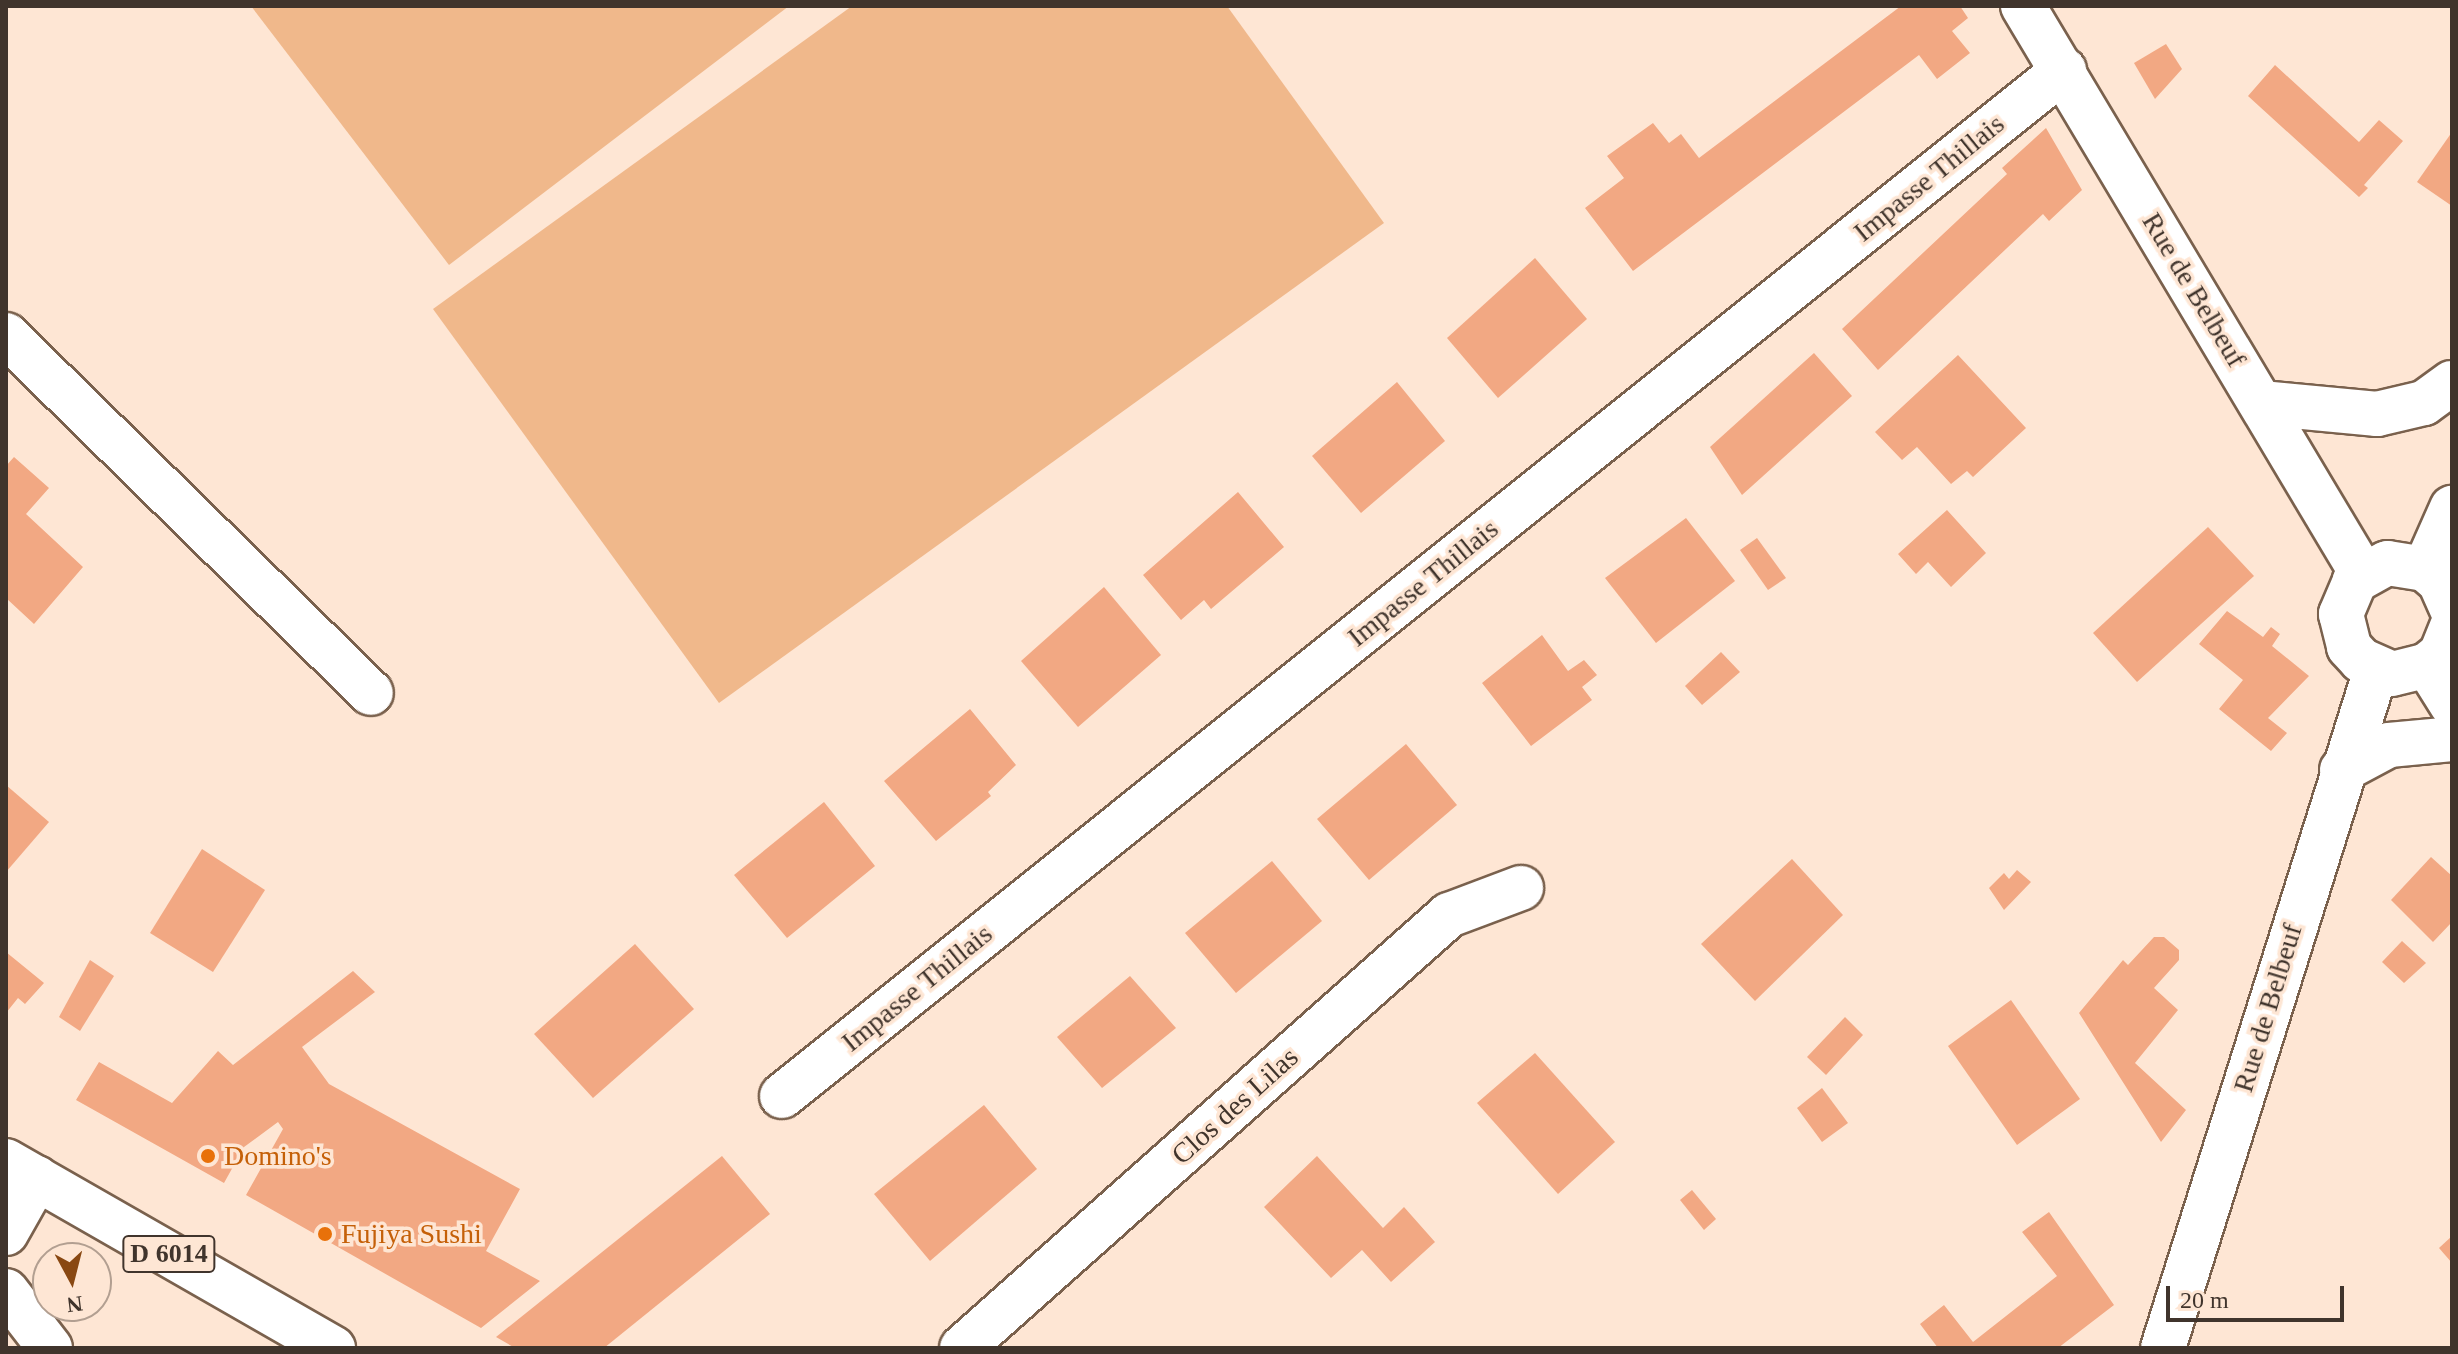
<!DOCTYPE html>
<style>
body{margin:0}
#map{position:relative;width:2458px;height:1354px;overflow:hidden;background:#fee6d4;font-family:"Times New Roman",serif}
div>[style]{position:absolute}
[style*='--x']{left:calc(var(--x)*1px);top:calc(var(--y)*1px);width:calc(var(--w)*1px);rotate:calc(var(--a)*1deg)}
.green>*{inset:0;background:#f0b88b}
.building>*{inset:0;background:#f2a883}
.roads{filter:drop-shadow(2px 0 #7a614d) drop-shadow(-2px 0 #7a614d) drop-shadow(0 2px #7a614d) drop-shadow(0 -2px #7a614d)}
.minor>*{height:44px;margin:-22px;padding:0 22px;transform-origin:22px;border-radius:22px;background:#fff}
.major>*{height:44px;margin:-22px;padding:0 22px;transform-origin:22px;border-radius:22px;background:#fff}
.dots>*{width:22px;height:22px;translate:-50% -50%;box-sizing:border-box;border:4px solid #fee6d4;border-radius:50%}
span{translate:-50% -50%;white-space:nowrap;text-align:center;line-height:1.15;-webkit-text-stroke:7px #fee6d4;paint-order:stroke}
.shield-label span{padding:2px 6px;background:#fee6d4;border:2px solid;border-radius:6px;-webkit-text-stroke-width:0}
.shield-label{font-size:26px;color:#40342c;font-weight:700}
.street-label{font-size:28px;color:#40342c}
.food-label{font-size:28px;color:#c56008}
.left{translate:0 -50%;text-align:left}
.frame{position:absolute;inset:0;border:8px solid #40342c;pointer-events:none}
.north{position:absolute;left:32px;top:1242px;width:80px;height:80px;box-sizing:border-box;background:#fee6d4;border:2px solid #b29f91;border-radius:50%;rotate:173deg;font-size:22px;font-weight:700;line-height:32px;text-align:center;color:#40342c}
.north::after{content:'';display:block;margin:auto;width:28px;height:36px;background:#894812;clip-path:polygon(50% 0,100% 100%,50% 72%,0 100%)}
.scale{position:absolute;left:2166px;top:1286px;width:178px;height:36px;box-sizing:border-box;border:4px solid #40342c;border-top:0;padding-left:10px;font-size:24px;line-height:28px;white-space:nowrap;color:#40342c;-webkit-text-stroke:6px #fee6d4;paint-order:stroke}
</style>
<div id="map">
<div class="green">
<i style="clip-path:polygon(251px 6px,789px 6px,449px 265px)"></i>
<i style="clip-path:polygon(852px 6px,1227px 6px,1384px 223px,719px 703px,433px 309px)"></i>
</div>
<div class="building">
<i style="clip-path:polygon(1901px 6px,1960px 6px,1968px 18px,1952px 31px,1970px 53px,1937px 79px,1919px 55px,1633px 271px,1585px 208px,1624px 178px,1607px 156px,1653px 123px,1669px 143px,1681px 134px,1699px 158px)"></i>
<i style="clip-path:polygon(2166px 44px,2182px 69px,2155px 99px,2134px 63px)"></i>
<i style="clip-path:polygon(2275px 65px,2359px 142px,2379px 120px,2403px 141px,2364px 185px,2368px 188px,2359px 197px,2248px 96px)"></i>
<i style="clip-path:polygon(2046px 128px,2082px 190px,2049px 221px,2043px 214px,1878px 370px,1842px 329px,2007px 174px,2002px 168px)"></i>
<i style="clip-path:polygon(2452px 132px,2452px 206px,2417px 182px)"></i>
<i style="clip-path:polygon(1535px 258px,1587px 319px,1498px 398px,1447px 338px)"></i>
<i style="clip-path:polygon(1814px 353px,1852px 396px,1742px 495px,1710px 447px)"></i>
<i style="clip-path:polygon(1958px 355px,2026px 428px,1973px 477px,1967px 471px,1951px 484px,1917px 447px,1902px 460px,1875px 432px)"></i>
<i style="clip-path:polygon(1397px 382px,1445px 441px,1361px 513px,1312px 456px)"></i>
<i style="clip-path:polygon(14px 457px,49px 488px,26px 514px,83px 567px,34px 624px,6px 598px,6px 466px)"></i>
<i style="clip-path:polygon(1238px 492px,1284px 547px,1211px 609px,1204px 600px,1181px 620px,1143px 575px)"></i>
<i style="clip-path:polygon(1947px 510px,1986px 553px,1951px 587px,1928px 562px,1916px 574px,1898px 554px)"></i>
<i style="clip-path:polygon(1686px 518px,1735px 581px,1656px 643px,1605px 578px)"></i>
<i style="clip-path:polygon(2208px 527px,2254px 576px,2137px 682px,2093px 633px)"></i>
<i style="clip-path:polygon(1757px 538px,1786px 578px,1768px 590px,1740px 550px)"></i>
<i style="clip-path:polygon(1104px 587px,1161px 655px,1078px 727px,1021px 661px)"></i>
<i style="clip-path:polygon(2227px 611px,2263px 637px,2271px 627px,2280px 634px,2272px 646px,2309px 676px,2268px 718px,2287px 733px,2271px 751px,2219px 709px,2243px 680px,2199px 644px)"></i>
<i style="clip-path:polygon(1542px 635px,1568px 671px,1584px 660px,1597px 675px,1582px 687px,1592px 700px,1531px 746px,1482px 683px)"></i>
<i style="clip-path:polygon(1721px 652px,1740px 672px,1702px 705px,1685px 686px)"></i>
<i style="clip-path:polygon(970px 709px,1016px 765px,988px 792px,991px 796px,936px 841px,884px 781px)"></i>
<i style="clip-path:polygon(1406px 744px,1457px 805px,1369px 880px,1317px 819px)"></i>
<i style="clip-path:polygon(6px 785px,49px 822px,6px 872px)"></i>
<i style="clip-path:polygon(824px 802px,875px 866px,787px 938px,734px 875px)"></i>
<i style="clip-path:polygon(202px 849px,265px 890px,213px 972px,150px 933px)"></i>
<i style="clip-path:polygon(2431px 857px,2452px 876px,2452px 922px,2433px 942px,2391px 900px)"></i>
<i style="clip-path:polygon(1792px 859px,1843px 915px,1755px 1001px,1701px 944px)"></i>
<i style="clip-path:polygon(1272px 861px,1322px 921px,1236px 993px,1185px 933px)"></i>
<i style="clip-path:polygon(2017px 870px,2031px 882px,2004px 910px,1989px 888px,2004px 873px,2009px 879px)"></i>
<i style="clip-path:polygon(2154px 937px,2164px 937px,2179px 950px,2179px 960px,2154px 988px,2178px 1010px,2135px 1063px,2186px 1110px,2161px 1142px,2079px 1013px,2123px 960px,2128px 965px)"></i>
<i style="clip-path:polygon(2402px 941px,2426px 963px,2404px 983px,2382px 962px)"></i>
<i style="clip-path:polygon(635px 944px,694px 1009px,593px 1098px,534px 1034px)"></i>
<i style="clip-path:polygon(6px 952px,44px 983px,25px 1004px,18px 998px,6px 1013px)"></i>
<i style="clip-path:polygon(90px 960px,114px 976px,80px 1031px,59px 1017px)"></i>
<i style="clip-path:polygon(353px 971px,375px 992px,302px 1047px,329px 1084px,520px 1189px,486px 1251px,540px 1281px,481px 1328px,246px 1195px,283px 1129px,278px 1122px,244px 1147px,224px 1183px,76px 1100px,99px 1062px,172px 1103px,218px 1051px,233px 1065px)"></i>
<i style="clip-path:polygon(1130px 976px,1176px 1028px,1102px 1088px,1057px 1037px)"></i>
<i style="clip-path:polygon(2011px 1000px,2080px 1099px,2017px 1145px,1948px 1046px)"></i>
<i style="clip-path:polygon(1845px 1017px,1863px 1035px,1826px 1075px,1807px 1057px)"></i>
<i style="clip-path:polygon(1535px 1053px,1615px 1142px,1558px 1194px,1477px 1103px)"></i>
<i style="clip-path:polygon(1822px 1088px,1848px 1123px,1822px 1142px,1797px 1108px)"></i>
<i style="clip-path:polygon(984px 1105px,1037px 1169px,930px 1261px,874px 1194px)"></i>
<i style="clip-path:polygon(722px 1156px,770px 1214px,604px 1348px,515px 1348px,496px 1337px)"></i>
<i style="clip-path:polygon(1317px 1156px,1383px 1228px,1404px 1207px,1435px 1242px,1391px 1282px,1362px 1250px,1331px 1278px,1264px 1207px)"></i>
<i style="clip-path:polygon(1692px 1190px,1716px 1219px,1704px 1230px,1680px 1200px)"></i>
<i style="clip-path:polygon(2049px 1212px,2114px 1305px,2058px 1348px,1938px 1348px,1920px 1324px,1944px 1305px,1973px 1342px,2057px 1276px,2022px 1232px)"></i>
<i style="clip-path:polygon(2452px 1236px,2452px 1263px,2439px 1248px)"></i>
</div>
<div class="roads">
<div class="minor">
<i style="--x:2023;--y:6;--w:663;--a:59.14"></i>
<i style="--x:6;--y:335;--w:511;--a:44.45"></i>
<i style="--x:2261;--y:403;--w:117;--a:5.4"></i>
<i style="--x:2377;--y:414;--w:48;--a:-13.2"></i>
<i style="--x:2424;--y:403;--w:34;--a:-36"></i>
<i style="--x:2425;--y:569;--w:67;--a:-66.1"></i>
<i style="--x:2452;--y:609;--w:30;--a:-114"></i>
<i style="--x:2440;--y:582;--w:20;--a:-139"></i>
<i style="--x:2425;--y:569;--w:38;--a:-171"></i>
<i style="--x:2387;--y:563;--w:37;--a:151"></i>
<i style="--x:2355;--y:581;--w:36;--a:113"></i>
<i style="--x:2341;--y:614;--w:34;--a:76"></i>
<i style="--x:2349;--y:647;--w:18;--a:47"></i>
<i style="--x:2361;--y:660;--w:34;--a:24"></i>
<i style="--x:2392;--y:674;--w:36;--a:-14"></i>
<i style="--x:2427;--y:665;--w:18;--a:-38"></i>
<i style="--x:2441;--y:654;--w:29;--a:-68"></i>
<i style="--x:2427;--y:665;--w:47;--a:58"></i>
<i style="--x:2342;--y:770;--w:53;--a:-28"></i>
<i style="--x:2389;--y:745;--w:63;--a:-5.4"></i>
<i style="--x:782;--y:1096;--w:1642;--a:-38.67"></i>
<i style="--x:6;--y:1233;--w:63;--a:-60.6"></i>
<i style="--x:6;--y:1291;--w:72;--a:52.3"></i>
<i style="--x:962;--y:1348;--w:652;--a:-41.64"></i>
<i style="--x:1449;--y:915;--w:77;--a:-20.6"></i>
<i style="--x:2163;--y:1348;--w:711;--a:-72.56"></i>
</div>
<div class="major">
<i style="--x:6;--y:1161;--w:377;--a:29.8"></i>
</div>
</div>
<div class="dots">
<i style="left:208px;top:1156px;background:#e8710a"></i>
<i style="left:325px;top:1234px;background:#e8710a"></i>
</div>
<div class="shield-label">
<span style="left:169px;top:1254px">D 6014</span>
</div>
<div class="street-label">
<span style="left:1929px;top:178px;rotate:-39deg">Impasse Thillais</span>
<span style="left:2194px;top:290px;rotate:59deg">Rue de Belbeuf</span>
<span style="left:1423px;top:583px;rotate:-39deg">Impasse Thillais</span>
<span style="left:917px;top:988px;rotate:-39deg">Impasse Thillais</span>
<span style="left:2268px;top:1008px;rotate:-73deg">Rue de Belbeuf</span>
<span style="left:1235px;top:1106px;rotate:-42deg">Clos des Lilas</span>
</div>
<div class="food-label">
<span class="left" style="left:224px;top:1156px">Domino's</span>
<span class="left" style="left:341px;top:1234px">Fujiya Sushi</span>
</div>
<div class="frame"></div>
<div class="north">N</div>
<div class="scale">20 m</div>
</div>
